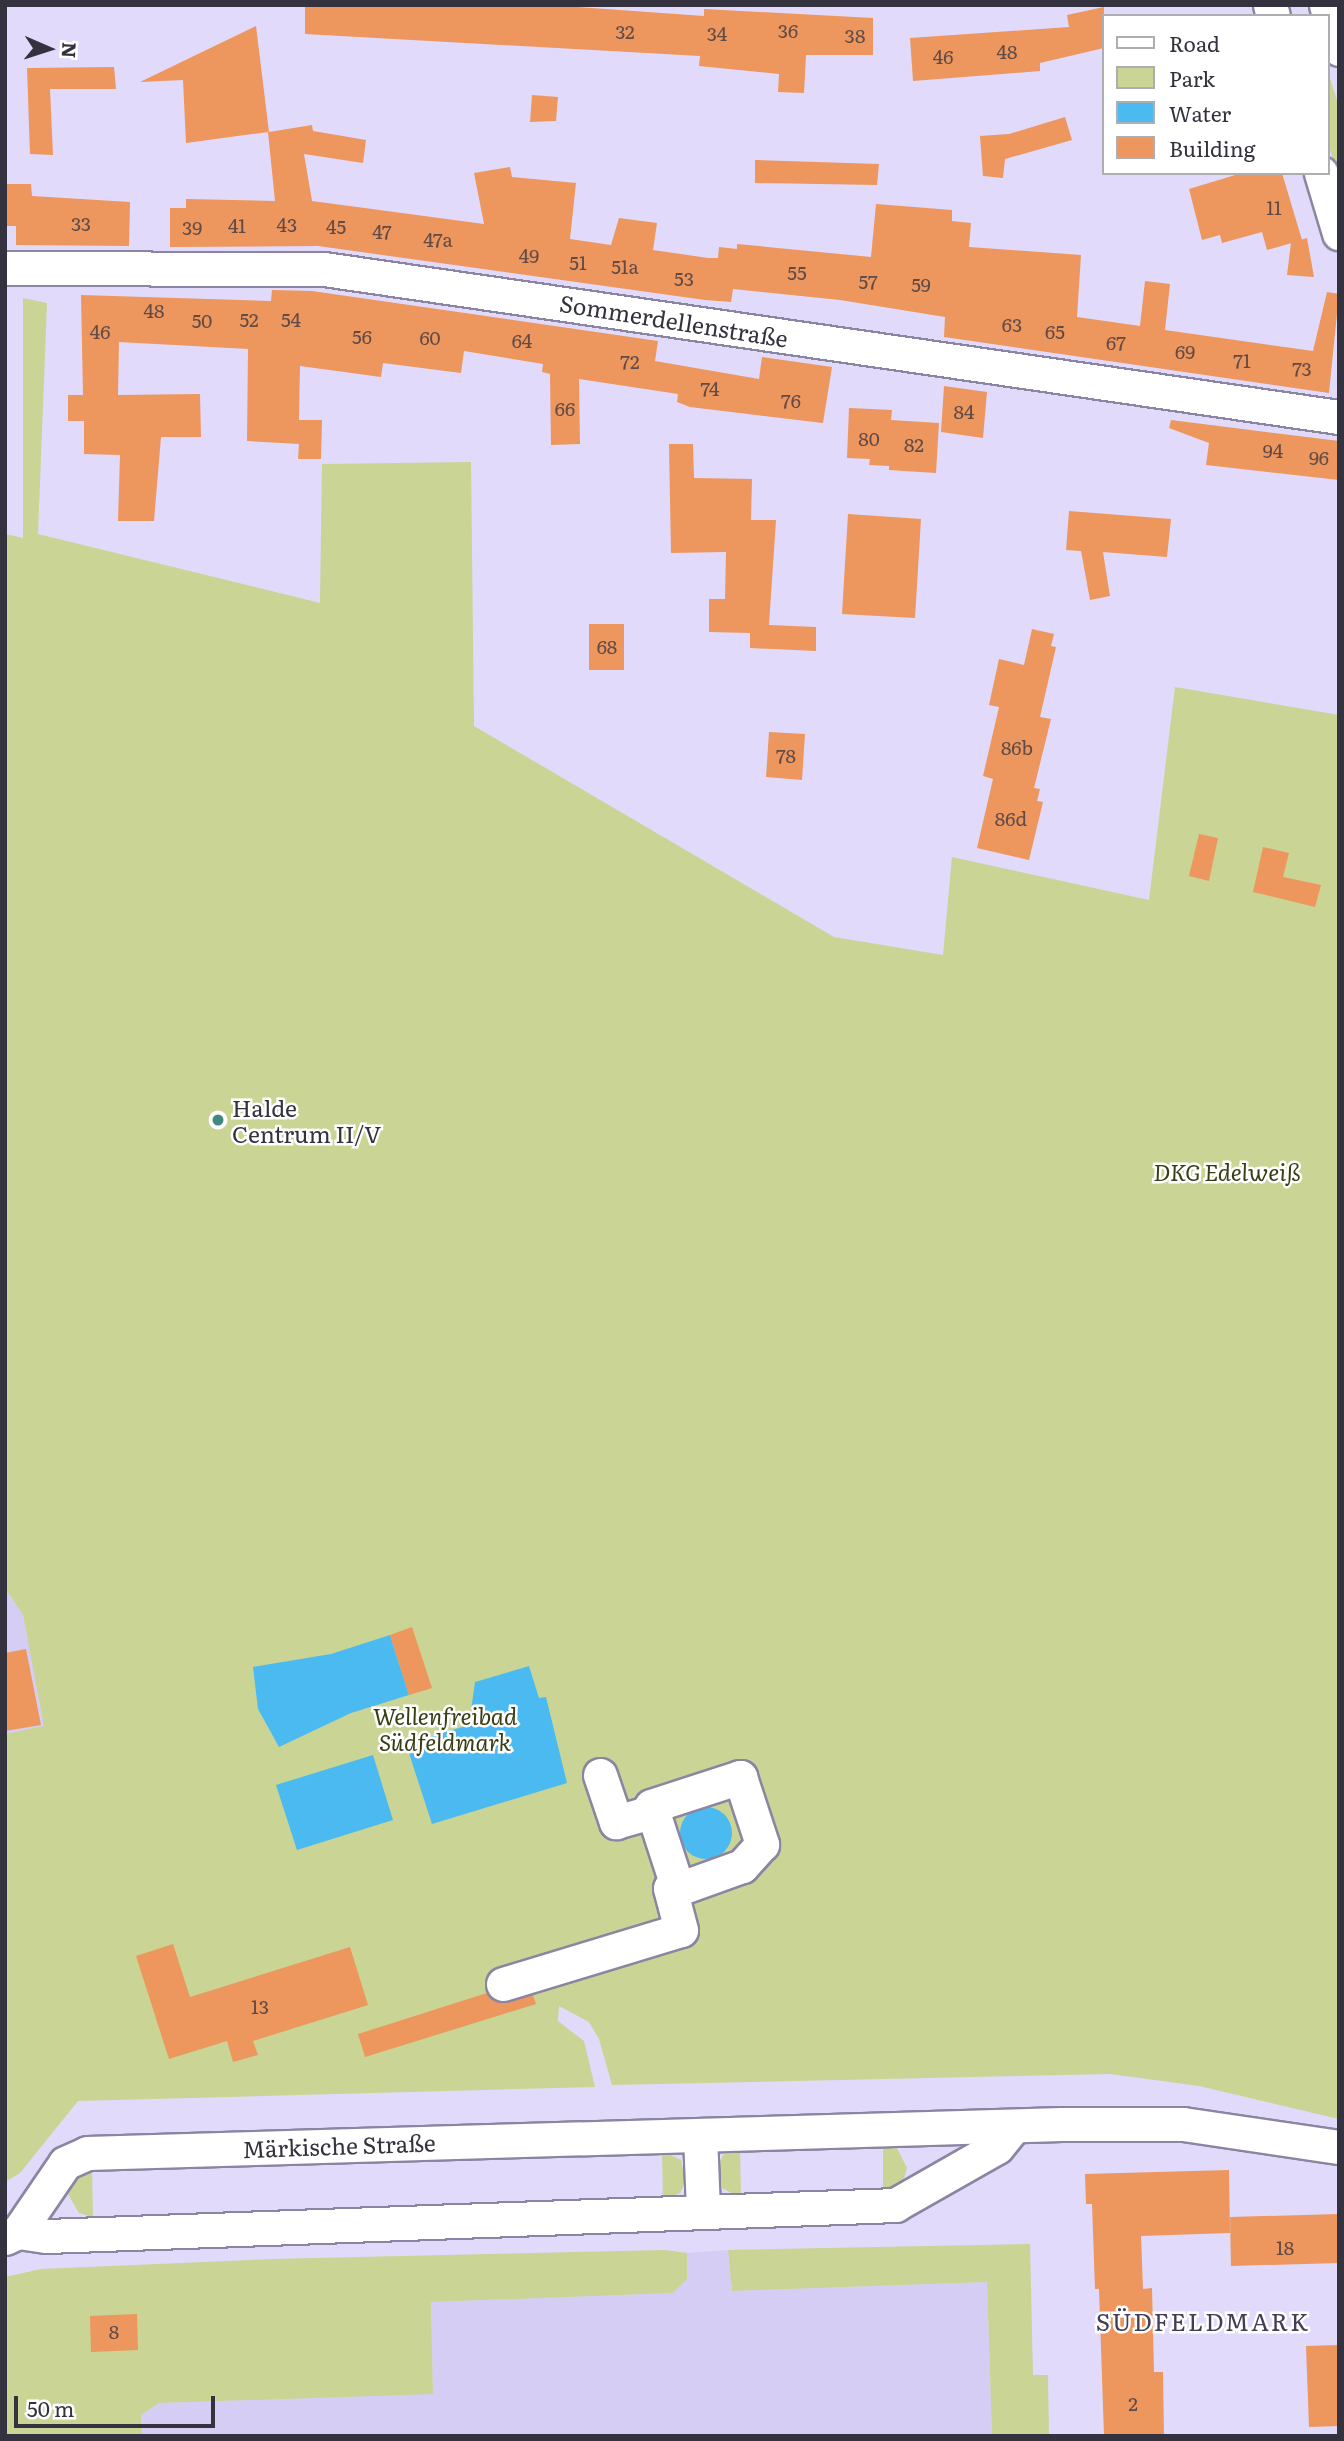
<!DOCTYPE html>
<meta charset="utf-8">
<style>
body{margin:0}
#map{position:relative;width:1344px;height:2441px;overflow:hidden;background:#e1dafa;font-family:Literata,serif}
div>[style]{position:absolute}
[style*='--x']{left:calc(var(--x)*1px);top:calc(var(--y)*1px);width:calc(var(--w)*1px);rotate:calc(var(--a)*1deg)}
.built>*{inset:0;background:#d5cdf3}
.green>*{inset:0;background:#c9d495}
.water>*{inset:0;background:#4abaf1}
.round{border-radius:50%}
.building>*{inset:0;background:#ed965d}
.roads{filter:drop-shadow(2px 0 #8b85a2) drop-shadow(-2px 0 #8b85a2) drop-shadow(0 2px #8b85a2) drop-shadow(0 -2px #8b85a2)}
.minor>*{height:33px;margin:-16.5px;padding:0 16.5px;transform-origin:16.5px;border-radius:16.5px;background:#fff}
.dots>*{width:19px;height:19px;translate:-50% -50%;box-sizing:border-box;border:4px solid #fff;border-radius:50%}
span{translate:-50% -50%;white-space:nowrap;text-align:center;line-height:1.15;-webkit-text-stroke:5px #fff;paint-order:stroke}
.number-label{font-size:19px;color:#624b46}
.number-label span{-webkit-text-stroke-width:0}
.street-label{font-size:23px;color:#34323e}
.poi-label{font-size:23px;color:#34323e}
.left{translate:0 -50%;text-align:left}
.park-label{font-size:23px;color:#393e14;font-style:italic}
.neighbourhood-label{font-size:24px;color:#433d56;letter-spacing:2px}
.frame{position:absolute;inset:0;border:7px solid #34323e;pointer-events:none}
.legend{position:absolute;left:1102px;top:14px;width:228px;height:161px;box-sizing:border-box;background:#fff;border:2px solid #aeadb2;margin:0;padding:9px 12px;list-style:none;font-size:21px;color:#34323e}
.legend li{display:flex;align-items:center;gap:14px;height:35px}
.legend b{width:35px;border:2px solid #aeadb2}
.north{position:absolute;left:14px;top:14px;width:70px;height:70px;-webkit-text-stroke:5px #fff;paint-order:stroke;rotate:93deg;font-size:19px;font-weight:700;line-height:28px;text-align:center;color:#34323e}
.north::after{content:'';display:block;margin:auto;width:24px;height:32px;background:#34323e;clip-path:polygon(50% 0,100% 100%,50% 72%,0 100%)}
.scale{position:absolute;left:14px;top:2396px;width:201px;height:32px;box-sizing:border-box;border:4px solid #34323e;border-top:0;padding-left:9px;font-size:21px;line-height:24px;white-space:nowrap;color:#34323e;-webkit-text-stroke:5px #fff;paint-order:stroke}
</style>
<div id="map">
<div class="built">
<i style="clip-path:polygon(5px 1588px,23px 1615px,45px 1727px,5px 1734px)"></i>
<i style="clip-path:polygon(728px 2250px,732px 2291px,987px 2282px,992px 2436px,142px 2436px,141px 2415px,159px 2403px,433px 2393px,431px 2302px,673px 2293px,687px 2279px,687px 2253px)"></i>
</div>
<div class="green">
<i style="clip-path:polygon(1329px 75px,1339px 107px,1339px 179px,1328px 143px)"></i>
<i style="clip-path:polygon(23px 298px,47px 303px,38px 534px,320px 603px,322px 464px,471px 462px,474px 726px,834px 937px,943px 955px,952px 857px,1149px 900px,1175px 687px,1339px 715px,1339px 2119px,1199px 2086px,1110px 2074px,612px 2085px,599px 2039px,589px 2022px,559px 2006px,558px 2021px,584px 2041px,595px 2087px,78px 2101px,20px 2173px,5px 2182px,5px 1734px,44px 1726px,23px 1615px,5px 1588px,5px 534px,23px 538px)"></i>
<i style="clip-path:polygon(883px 2143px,897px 2148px,907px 2168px,903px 2182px,883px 2194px)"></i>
<i style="clip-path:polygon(740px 2148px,741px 2198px,722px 2188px,717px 2167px,723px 2155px)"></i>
<i style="clip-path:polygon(662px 2151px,681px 2160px,686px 2181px,680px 2193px,663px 2201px)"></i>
<i style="clip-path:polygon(92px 2168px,93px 2217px,79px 2213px,68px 2194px,76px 2174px)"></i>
<i style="clip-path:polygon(1030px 2244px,1033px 2375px,1048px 2375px,1049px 2436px,992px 2436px,987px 2282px,732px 2291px,728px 2250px)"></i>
<i style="clip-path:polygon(665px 2250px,687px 2253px,687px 2279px,673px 2293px,431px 2302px,433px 2394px,159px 2403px,141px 2415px,142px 2436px,5px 2436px,5px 2277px,41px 2269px,273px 2259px)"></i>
</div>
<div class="water">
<i style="clip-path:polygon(390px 1635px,409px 1695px,351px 1713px,279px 1747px,258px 1709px,253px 1667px,331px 1654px)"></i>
<i style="clip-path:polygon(529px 1666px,539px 1698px,546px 1697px,567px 1783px,432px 1824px,406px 1744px,469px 1725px,475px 1682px)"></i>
<i style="clip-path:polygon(373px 1755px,393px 1820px,297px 1850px,276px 1785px)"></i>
<i class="round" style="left:680px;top:1807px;width:52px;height:52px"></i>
</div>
<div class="building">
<i style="clip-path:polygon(305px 5px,549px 5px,704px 16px,704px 9px,873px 18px,873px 55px,806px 55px,804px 93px,778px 92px,779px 74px,699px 66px,700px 56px,305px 34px)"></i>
<i style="clip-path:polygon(1104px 7px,1104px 48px,1040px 63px,1040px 71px,913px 81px,910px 38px,1069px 27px,1067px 15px)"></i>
<i style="clip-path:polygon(256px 26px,269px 132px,312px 125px,313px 131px,366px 140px,363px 163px,304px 154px,312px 201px,484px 224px,474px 173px,510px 167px,512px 177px,576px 183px,570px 239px,611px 245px,619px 218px,657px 223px,653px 250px,708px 258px,718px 258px,719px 247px,737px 249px,737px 244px,871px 257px,876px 204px,952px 210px,952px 221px,971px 223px,969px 247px,1081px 255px,1077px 317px,1140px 326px,1145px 281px,1170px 284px,1165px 330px,1313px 351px,1327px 292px,1339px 294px,1329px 393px,944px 337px,945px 317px,840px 300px,733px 289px,731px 302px,705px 300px,318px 246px,170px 247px,170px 208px,186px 208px,186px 199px,275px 201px,268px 132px,186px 143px,183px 80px,140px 82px)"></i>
<i style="clip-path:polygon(114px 67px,116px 89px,50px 89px,53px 155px,30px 154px,27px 68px)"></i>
<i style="clip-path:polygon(532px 95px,558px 97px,556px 121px,530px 122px)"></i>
<i style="clip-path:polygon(1065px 117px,1072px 140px,1005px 159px,1003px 178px,983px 176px,980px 136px,1009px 134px)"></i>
<i style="clip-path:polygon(755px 160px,879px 164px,877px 185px,755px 183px)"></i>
<i style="clip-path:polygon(1242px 173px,1282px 173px,1302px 240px,1267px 250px,1262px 232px,1222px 243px,1220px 235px,1202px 240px,1189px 189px)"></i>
<i style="clip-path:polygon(5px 184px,31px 184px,32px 196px,130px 202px,129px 246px,16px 245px,16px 226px,5px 226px)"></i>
<i style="clip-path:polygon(1307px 238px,1314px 277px,1287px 275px,1291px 243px)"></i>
<i style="clip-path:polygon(272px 290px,312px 291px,658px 341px,655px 361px,759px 379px,762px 357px,832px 367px,823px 423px,690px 407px,677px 402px,678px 394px,579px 379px,580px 444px,551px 445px,550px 374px,542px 372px,543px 364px,464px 351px,461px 373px,383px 363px,381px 377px,300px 366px,299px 420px,322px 420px,321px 459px,298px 459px,299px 444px,247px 441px,248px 349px,119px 342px,118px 395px,200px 394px,201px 437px,161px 437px,154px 521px,118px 521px,120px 455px,84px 454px,84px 421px,68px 421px,68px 395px,83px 395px,81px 295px,271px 301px)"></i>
<i style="clip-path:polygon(944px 386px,987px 392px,983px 438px,941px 432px)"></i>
<i style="clip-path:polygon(849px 408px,892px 410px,891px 420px,939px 423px,936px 473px,889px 470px,889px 466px,869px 465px,870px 459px,847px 458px)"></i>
<i style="clip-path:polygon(1171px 420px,1339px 441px,1339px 480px,1206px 465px,1209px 443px,1169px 428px)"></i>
<i style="clip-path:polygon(669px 444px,693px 444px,694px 478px,752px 479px,751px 520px,776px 520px,769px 625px,816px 627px,816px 651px,750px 648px,750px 633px,709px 632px,709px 599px,725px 599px,726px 552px,671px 553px)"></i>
<i style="clip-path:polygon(1069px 511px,1171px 519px,1167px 557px,1103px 552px,1110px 596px,1090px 600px,1081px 551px,1066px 550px)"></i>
<i style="clip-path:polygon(848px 514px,921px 519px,915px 618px,842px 614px)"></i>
<i style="clip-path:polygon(589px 624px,624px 624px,624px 670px,589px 670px)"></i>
<i style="clip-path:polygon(1032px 629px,1054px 634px,1051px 646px,1056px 647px,1040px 717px,1051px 719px,1034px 788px,1040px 789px,1037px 801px,1043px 802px,1029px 860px,977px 848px,993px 779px,983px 776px,999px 707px,989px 705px,999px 659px,1024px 665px)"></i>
<i style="clip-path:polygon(769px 732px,805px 734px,802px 780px,766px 777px)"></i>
<i style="clip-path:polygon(1199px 834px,1218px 838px,1209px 881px,1189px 876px)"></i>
<i style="clip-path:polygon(1263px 847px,1289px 853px,1283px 877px,1321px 885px,1315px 907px,1253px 892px)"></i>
<i style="clip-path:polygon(412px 1627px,432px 1688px,409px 1695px,390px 1635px)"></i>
<i style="clip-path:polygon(26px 1649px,41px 1725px,5px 1731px,5px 1653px)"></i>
<i style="clip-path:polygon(173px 1944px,190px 1997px,350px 1947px,368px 2005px,253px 2041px,258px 2055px,233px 2062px,227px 2041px,169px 2059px,136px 1956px)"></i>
<i style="clip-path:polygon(487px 1993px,499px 2003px,533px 1995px,536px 2004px,365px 2057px,358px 2034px)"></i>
<i style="clip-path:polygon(1229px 2170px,1230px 2233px,1141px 2236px,1143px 2289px,1152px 2288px,1154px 2372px,1163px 2372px,1164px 2436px,1104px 2436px,1099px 2289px,1095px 2289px,1092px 2204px,1086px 2204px,1085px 2174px)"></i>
<i style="clip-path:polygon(1339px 2214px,1339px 2263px,1231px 2266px,1230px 2217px)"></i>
<i style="clip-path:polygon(137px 2314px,138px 2350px,91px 2352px,90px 2316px)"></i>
<i style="clip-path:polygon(1339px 2345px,1339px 2426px,1309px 2427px,1306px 2346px)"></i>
</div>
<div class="roads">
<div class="minor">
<i style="--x:1270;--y:5;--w:11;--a:75"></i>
<i style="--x:1326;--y:5;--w:46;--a:73.5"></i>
<i style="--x:1321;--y:173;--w:63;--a:73.3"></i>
<i style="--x:5;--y:268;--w:319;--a:0.2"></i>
<i style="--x:324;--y:269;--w:1026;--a:8.3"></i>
<i style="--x:600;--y:1775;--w:50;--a:71.2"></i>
<i style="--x:616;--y:1822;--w:37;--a:-16"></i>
<i style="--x:740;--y:1777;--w:71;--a:71.8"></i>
<i style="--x:762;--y:1844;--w:30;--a:132"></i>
<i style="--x:742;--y:1866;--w:68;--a:160.2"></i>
<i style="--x:678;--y:1889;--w:87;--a:-108"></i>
<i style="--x:651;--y:1806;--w:94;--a:-18"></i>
<i style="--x:503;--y:1984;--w:186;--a:-16.9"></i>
<i style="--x:681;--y:1930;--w:43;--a:-104.7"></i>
<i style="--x:670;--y:1888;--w:7;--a:-27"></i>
<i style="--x:700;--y:2135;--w:76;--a:87.7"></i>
<i style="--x:18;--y:2232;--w:83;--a:-55.7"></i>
<i style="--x:65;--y:2163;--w:24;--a:-24"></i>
<i style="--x:87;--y:2153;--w:975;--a:-1.7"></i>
<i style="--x:1062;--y:2124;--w:121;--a:0"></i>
<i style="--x:1183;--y:2124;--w:158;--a:8.4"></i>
<i style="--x:5;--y:2238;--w:14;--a:-25"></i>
<i style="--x:18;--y:2232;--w:29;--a:8"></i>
<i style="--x:47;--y:2236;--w:849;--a:-2.09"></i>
<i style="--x:895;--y:2205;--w:117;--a:-29.6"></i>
<i style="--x:997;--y:2147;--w:26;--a:-51"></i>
</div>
</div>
<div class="dots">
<i style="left:218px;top:1120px;background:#418881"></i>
</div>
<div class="number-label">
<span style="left:788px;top:31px">36</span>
<span style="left:625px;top:32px">32</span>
<span style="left:717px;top:34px">34</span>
<span style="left:855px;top:36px">38</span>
<span style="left:1007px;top:52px">48</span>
<span style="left:943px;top:57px">46</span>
<span style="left:1274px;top:208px">11</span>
<span style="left:81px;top:224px">33</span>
<span style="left:287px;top:225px">43</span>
<span style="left:237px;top:226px">41</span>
<span style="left:336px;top:227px">45</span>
<span style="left:192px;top:228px">39</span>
<span style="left:382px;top:232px">47</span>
<span style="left:438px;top:240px">47a</span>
<span style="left:529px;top:256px">49</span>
<span style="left:578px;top:263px">51</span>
<span style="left:625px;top:267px">51a</span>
<span style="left:797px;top:273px">55</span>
<span style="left:684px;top:279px">53</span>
<span style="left:868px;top:282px">57</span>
<span style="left:921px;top:285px">59</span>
<span style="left:154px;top:311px">48</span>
<span style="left:249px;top:320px">52</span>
<span style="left:291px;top:320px">54</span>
<span style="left:202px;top:321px">50</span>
<span style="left:1012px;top:325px">63</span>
<span style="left:100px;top:332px">46</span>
<span style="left:1055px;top:332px">65</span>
<span style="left:362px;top:337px">56</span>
<span style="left:430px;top:338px">60</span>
<span style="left:522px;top:341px">64</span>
<span style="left:1116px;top:343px">67</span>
<span style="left:1185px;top:352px">69</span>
<span style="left:1242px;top:361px">71</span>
<span style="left:630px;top:362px">72</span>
<span style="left:1302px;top:369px">73</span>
<span style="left:710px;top:389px">74</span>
<span style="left:791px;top:401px">76</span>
<span style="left:565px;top:409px">66</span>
<span style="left:964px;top:412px">84</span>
<span style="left:869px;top:439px">80</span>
<span style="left:914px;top:445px">82</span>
<span style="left:1273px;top:451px">94</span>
<span style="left:1319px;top:458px">96</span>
<span style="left:607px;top:647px">68</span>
<span style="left:1017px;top:748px">86b</span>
<span style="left:786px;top:756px">78</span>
<span style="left:1011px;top:819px">86d</span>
<span style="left:260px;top:2007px">13</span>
<span style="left:1285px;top:2248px">18</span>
<span style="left:114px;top:2332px">8</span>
<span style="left:1133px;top:2404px">2</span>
</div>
<div class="street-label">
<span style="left:674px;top:320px;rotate:9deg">Sommerdellenstraße</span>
<span style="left:339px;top:2145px;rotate:-2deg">Märkische Straße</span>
</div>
<div class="poi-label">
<span class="left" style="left:232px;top:1120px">Halde<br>Centrum II/V</span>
</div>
<div class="park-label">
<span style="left:1227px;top:1171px">DKG Edelweiß</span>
<span style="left:445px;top:1728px">Wellenfreibad<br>Südfeldmark</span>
</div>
<div class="neighbourhood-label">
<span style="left:1203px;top:2321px">SÜDFELDMARK</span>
</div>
<div class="frame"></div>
<ul class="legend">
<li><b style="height:9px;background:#fff"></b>Road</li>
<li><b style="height:19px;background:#c9d495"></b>Park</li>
<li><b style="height:19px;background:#4abaf1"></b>Water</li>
<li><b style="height:19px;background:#ed965d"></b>Building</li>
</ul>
<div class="north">N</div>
<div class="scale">50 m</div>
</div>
